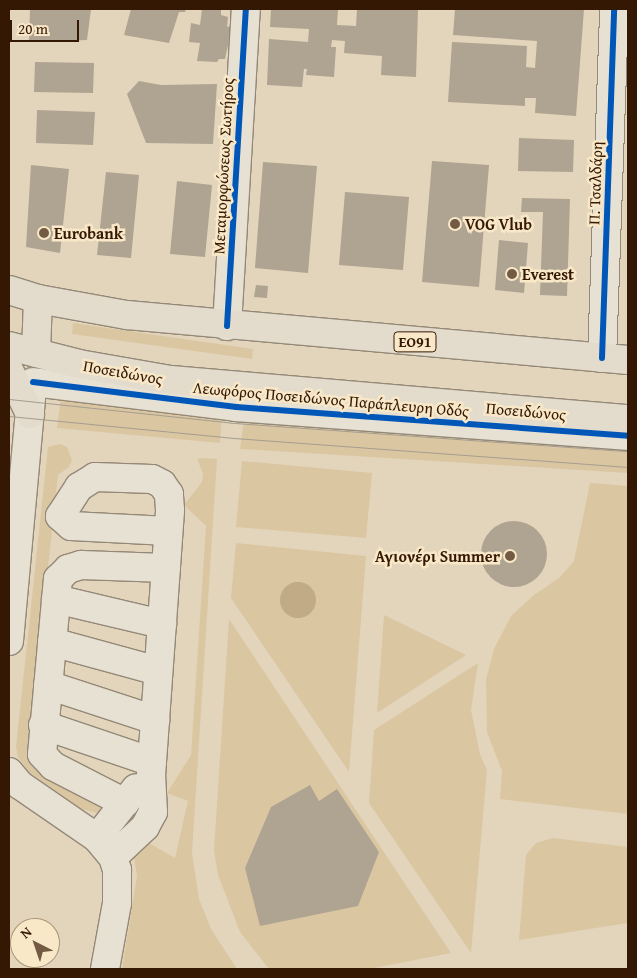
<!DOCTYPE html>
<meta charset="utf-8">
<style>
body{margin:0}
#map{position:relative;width:637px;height:978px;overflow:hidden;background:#e3d5bb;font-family:"Gentium Book Plus",serif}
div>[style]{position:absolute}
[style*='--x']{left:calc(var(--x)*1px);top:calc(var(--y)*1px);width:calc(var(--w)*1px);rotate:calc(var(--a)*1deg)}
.green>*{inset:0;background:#dbc6a2}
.water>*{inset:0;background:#c1ab87}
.round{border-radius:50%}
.building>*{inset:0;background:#afa391}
.roads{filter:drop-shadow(1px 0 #948877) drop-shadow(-1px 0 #948877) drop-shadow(0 1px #948877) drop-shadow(0 -1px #948877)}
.minor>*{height:28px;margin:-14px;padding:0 14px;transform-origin:14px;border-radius:14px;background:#e7e1d4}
.highway>*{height:28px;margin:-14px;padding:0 14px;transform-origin:14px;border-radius:14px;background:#e3dbcc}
.tram>*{height:1px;margin:-0.5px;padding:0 0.5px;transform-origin:0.5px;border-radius:0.5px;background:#a59d90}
.cycleway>*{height:6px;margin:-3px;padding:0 3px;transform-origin:3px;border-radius:3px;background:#0057b8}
.dots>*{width:14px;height:14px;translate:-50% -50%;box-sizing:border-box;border:2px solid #f8e8c8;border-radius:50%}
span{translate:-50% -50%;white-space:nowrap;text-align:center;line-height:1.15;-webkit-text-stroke:5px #f8e8c8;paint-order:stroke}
.shield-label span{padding:1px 4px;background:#f8e8c8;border:1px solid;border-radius:4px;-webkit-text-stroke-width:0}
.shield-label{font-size:15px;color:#351803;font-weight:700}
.street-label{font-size:16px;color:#351803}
.poi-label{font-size:16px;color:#351803;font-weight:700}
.left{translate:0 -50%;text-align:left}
.right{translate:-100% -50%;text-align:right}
.frame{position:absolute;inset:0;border:10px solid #351803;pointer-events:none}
.north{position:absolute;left:10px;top:918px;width:50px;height:50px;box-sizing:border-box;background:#f8e8c8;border:1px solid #aa9579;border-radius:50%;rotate:319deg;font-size:14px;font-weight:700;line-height:20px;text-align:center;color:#351803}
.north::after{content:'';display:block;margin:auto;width:18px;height:22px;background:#725a43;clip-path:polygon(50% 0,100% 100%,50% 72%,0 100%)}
.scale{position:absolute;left:10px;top:20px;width:69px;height:22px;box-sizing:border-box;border:2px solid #351803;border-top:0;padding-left:6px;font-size:15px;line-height:18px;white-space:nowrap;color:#351803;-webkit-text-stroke:4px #f8e8c8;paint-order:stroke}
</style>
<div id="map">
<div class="green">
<i style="clip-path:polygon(73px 323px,253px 349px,252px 359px,72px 334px)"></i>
<i style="clip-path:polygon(61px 398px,222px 413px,220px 443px,57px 428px)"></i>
<i style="clip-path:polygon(245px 413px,628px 444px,628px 473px,240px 449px)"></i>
<i style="clip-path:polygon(60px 444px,67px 447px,72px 460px,69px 467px,58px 475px,28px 752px,37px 764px,108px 804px,101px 814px,82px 809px,29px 772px,18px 757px,16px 747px,48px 447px)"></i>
<i style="clip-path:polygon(204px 458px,217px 459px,192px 853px,199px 899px,211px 929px,237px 969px,122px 969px,137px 876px,133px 851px,142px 839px,175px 858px,188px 801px,167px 793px,191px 755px,206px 526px,184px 505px,202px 482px,203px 473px,197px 459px)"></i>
<i style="clip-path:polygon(242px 461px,372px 473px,366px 538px,236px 527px)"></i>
<i style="clip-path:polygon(590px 483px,628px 486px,628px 814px,500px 799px,502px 771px,487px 732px,486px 680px,494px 649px,511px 616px,534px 595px,559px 578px,574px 561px)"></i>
<i style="clip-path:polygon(236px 543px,366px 556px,349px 772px,231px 598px)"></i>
<i style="clip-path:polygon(384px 615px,466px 655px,377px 713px)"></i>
<i style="clip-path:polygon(229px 619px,451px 953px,369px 969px,269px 969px,240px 932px,218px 875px,214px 850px)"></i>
<i style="clip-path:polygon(478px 663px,471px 710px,480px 754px,487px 770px,471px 953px,369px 803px,374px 730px)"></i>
<i style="clip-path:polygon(553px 838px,628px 847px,628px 923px,519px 940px,526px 855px,536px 843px)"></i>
</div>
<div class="water">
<i class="round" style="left:280px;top:582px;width:36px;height:36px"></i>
</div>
<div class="building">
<i style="clip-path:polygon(30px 9px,91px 9px,87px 40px,29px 42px)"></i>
<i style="clip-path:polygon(131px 9px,186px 9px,185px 12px,179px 12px,169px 43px,124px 35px)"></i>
<i style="clip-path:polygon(202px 9px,221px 9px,221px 15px,228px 17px,227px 27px,232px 26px,225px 59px,219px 59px,217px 62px,197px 61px,200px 43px,189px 42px,191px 23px,200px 25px)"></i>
<i style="clip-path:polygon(271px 9px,338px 9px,337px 25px,356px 26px,357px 9px,418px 9px,416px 77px,381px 75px,382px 56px,344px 53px,345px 41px,332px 40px,331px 47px,336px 47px,334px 77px,306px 75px,307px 69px,304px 69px,302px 87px,267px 85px,269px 39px,308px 42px,309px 29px,270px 27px)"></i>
<i style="clip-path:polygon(455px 9px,584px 9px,576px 116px,535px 113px,536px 98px,525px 98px,525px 106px,448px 102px,452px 42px,527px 46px,526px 67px,535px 68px,537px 41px,453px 35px)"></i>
<i style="clip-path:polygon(35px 62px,94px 63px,93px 93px,34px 92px)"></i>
<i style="clip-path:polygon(139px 81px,161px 85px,217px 84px,213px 144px,146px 143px,127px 94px)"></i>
<i style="clip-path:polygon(37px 110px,95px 112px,93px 145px,36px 143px)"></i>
<i style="clip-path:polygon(519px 138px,574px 140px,573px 172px,518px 171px)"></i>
<i style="clip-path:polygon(432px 161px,489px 165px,479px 287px,422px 282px)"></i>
<i style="clip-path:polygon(263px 162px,317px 166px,308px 273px,255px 268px)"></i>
<i style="clip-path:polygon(31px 165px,69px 169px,60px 253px,26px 247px)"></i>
<i style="clip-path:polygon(106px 172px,139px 175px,131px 258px,97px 255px)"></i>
<i style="clip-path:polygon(177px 181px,212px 185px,205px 257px,170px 254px)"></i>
<i style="clip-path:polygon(345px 192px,409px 197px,403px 270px,339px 265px)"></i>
<i style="clip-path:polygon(522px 198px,570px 199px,567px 296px,540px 295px,543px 212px,521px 212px)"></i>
<i style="clip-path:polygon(499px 240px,528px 243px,524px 293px,495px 290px)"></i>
<i style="clip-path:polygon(256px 285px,268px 286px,267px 298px,254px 297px)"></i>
<i class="round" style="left:481px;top:521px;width:66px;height:66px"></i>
<i style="clip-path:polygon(310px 785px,319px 801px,337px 789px,379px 852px,358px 906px,260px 926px,245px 868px,271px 807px)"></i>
</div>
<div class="roads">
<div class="minor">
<i style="--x:227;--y:326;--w:318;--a:-86.6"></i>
<i style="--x:602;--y:358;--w:349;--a:-88"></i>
<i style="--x:33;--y:382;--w:205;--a:7"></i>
<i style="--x:236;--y:407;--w:393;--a:4.2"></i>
<i style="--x:56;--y:599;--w:109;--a:13.3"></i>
<i style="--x:9;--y:641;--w:253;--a:-84.8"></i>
<i style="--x:52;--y:642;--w:110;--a:15.3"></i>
<i style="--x:48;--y:685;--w:113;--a:18.1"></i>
<i style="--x:43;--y:725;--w:115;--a:18.7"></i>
<i style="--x:9;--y:772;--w:17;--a:50"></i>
<i style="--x:20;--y:785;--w:93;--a:34.5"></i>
<i style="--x:97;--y:838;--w:25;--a:50"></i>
<i style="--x:113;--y:857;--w:14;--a:73"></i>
<i style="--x:117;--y:870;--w:33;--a:90"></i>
<i style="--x:117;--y:903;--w:67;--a:100.3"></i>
<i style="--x:125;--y:803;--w:81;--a:-152.8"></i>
<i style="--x:53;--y:766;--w:16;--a:-133"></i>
<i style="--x:42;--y:754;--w:176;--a:-84.8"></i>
<i style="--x:58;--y:579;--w:14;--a:-45"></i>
<i style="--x:68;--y:569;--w:14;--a:-17"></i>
<i style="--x:81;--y:565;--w:85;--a:2"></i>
<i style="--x:97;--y:838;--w:63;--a:-52"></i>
<i style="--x:113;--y:857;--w:44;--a:-43.2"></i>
<i style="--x:145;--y:827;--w:17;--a:-62"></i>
<i style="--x:153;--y:812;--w:36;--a:-93"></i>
<i style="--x:151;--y:776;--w:267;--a:-85.9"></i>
<i style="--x:170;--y:510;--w:16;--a:-94"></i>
<i style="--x:169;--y:494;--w:12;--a:-125"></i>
<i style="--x:162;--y:484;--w:11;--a:-153"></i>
<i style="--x:152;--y:479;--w:57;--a:-178"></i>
<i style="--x:95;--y:477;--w:19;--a:148"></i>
<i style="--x:79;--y:487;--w:35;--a:123"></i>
<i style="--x:60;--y:516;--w:15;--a:42"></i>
<i style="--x:71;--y:526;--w:97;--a:3"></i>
</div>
<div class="highway">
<i style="--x:9;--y:290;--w:30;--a:17"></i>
<i style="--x:38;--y:299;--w:90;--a:10.2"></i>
<i style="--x:127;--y:315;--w:503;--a:5.13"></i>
<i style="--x:9;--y:346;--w:72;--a:14.4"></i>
<i style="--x:79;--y:364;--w:93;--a:9.9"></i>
<i style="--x:171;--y:380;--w:459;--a:4.9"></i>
<i style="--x:36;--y:353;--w:54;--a:-87.9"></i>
<i style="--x:9;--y:370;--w:49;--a:64.5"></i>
</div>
</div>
<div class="tram">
<i style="--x:9;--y:399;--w:227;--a:6.1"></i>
<i style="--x:235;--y:423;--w:394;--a:4.1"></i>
<i style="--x:9;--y:416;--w:226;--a:5.6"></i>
<i style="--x:234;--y:438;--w:395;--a:4.2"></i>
</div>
<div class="cycleway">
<i style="--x:227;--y:326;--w:318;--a:-86.6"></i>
<i style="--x:602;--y:358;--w:349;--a:-88"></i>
<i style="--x:33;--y:382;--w:205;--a:7"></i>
<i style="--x:236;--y:407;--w:393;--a:4.2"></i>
</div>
<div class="dots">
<i style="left:455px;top:224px;background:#725a43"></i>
<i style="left:44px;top:233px;background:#725a43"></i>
<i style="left:512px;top:274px;background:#725a43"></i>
<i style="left:510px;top:556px;background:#725a43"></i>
</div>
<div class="shield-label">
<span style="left:415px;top:342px">ΕΟ91</span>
</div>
<div class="street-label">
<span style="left:223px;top:166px;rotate:-87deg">Μεταμορφώσεως Σωτήρος</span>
<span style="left:595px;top:183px;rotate:-88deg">Π. Τσαλδάρη</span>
<span style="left:123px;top:372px;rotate:10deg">Ποσειδώνος</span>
<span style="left:331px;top:399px;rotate:5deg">Λεωφόρος Ποσειδώνος Παράπλευρη Οδός</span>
<span style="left:526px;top:411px;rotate:5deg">Ποσειδώνος</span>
</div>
<div class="poi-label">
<span class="left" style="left:465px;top:224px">VOG Vlub</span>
<span class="left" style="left:54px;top:233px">Eurobank</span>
<span class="left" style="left:522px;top:274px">Everest</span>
<span class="right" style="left:500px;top:556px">Αγιονέρι Summer</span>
</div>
<div class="frame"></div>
<div class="north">N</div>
<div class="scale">20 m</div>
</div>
